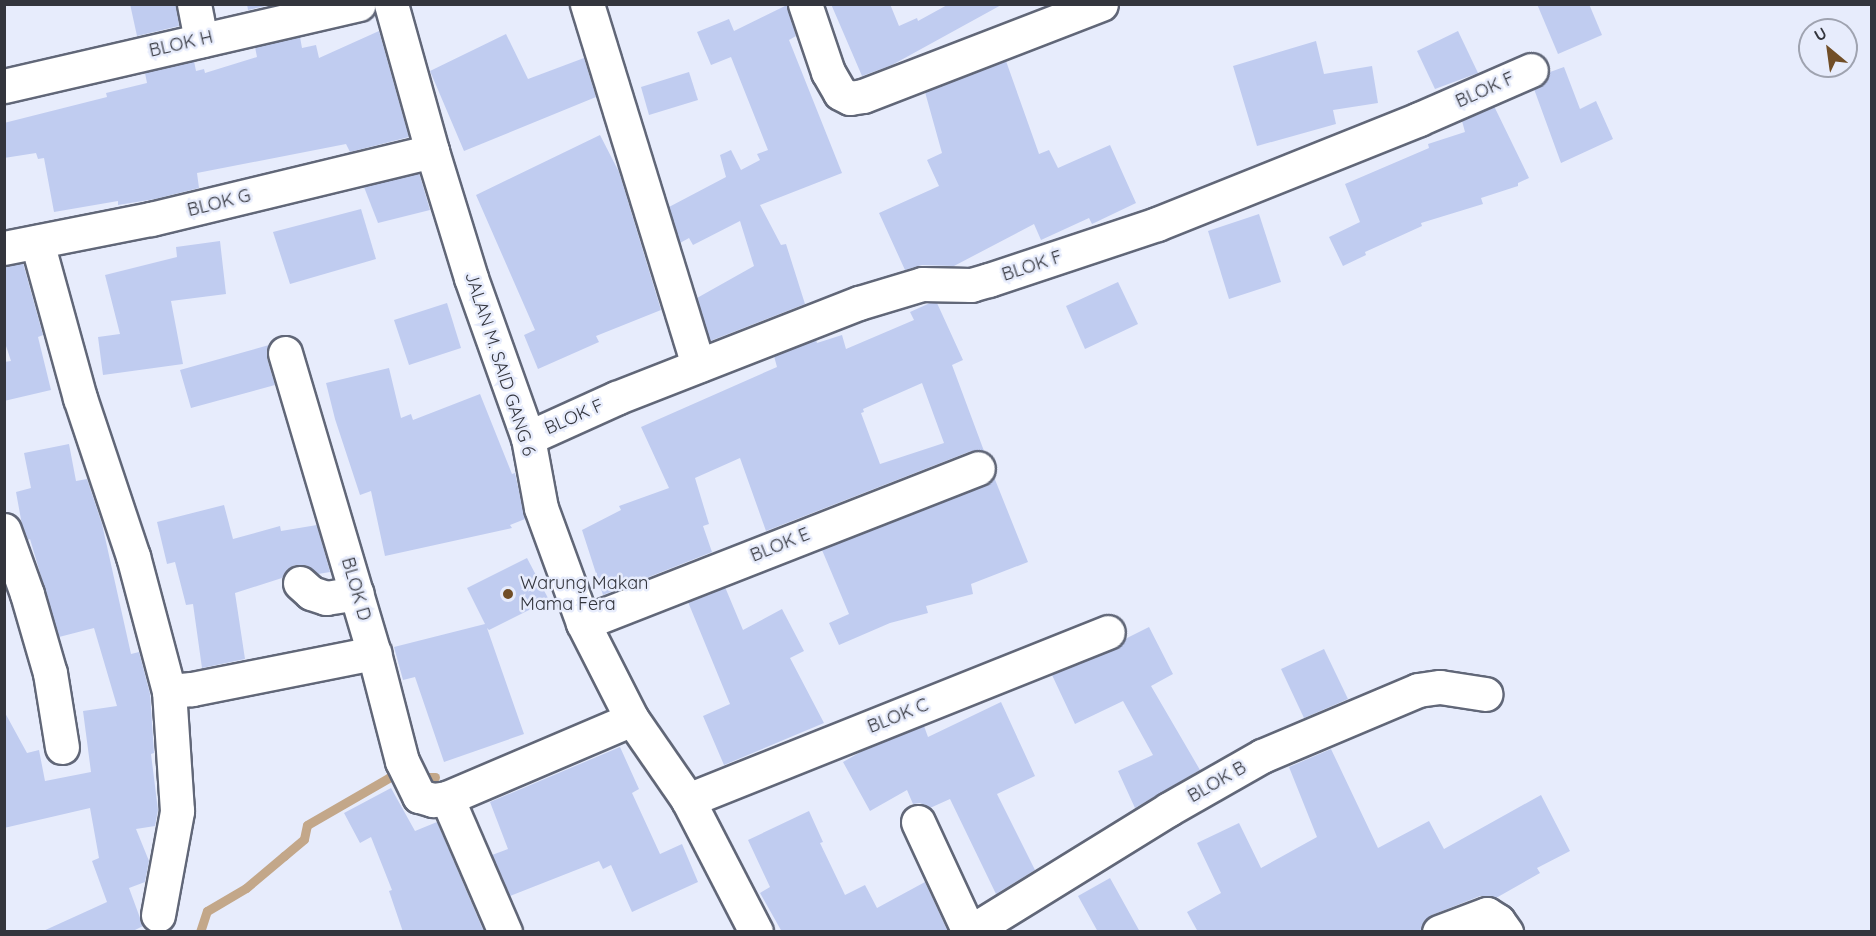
<!DOCTYPE html>
<style>
body{margin:0}
#map{position:relative;width:1876px;height:936px;overflow:hidden;background:#e7ecfc;font-family:Quicksand,sans-serif}
div>[style]{position:absolute}
[style*='--x']{left:calc(var(--x)*1px);top:calc(var(--y)*1px);width:calc(var(--w)*1px);rotate:calc(var(--a)*1deg)}
.stream>*{height:9px;margin:-4.5px;padding:0 4.5px;transform-origin:4.5px;border-radius:4.5px;background:#c3a789}
.building>*{inset:0;background:#c0ccf0}
.roads{filter:drop-shadow(2px 0 #616778) drop-shadow(-2px 0 #616778) drop-shadow(0 2px #616778) drop-shadow(0 -2px #616778)}
.street>*{height:33px;margin:-16.5px;padding:0 16.5px;transform-origin:16.5px;border-radius:16.5px;background:#fff}
.dots>*{width:16px;height:16px;translate:-50% -50%;box-sizing:border-box;border:3px solid #e7ecfc;border-radius:50%}
span{translate:-50% -50%;white-space:nowrap;text-align:center;line-height:1.15;-webkit-text-stroke:5px #e7ecfc;paint-order:stroke}
.street-label{font-size:18px;color:#33353d}
.poi-label{font-size:18px;color:#33353d}
.left{translate:0 -50%;text-align:left}
.frame{position:absolute;inset:0;border:6px solid #33353d;pointer-events:none}
.north{position:absolute;left:1798px;top:18px;width:60px;height:60px;box-sizing:border-box;background:#e7ecfc;border:2px solid #9fa3b0;border-radius:50%;rotate:331deg;font-size:16px;font-weight:700;line-height:24px;text-align:center;color:#33353d}
.north::after{content:'';display:block;margin:auto;width:21px;height:27px;background:#714e27;clip-path:polygon(50% 0,100% 100%,50% 72%,0 100%)}
</style>
<div id="map">
<div class="stream">
<i style="--x:416;--y:777;--w:19;--a:0"></i>
<i style="--x:200;--y:932;--w:22;--a:-72"></i>
<i style="--x:207;--y:911;--w:45;--a:-30.5"></i>
<i style="--x:246;--y:888;--w:50;--a:-40.1"></i>
<i style="--x:284;--y:856;--w:26;--a:-40"></i>
<i style="--x:304;--y:839;--w:14;--a:-78"></i>
<i style="--x:307;--y:825;--w:96;--a:-30"></i>
<i style="--x:390;--y:777;--w:12;--a:0"></i>
</div>
<div class="building">
<i style="clip-path:polygon(130px 4px,176px 4px,179px 26px,137px 36px)"></i>
<i style="clip-path:polygon(247px 4px,274px 4px,248px 10px)"></i>
<i style="clip-path:polygon(831px 4px,890px 4px,899px 26px,917px 18px,918px 21px,949px 4px,1003px 4px,892px 65px,862px 76px)"></i>
<i style="clip-path:polygon(1537px 4px,1589px 4px,1602px 35px,1558px 54px)"></i>
<i style="clip-path:polygon(787px 5px,796px 36px,789px 40px,842px 173px,760px 205px,781px 245px,786px 244px,805px 304px,710px 341px,697px 298px,754px 266px,740px 221px,693px 245px,689px 238px,680px 243px,669px 207px,726px 177px,720px 155px,731px 150px,741px 170px,760px 160px,757px 154px,768px 150px,731px 57px,711px 65px,697px 32px,729px 19px,734px 31px)"></i>
<i style="clip-path:polygon(379px 31px,409px 137px,350px 152px,346px 144px,197px 173px,199px 188px,155px 199px,118px 205px,118px 201px,54px 212px,44px 158px,38px 159px,36px 153px,4px 158px,4px 123px,107px 97px,106px 93px,147px 83px,145px 73px,194px 61px,196px 71px,204px 69px,205px 73px,257px 57px,255px 47px,300px 37px,302px 48px,316px 45px,319px 58px)"></i>
<i style="clip-path:polygon(1458px 31px,1478px 73px,1435px 89px,1417px 51px)"></i>
<i style="clip-path:polygon(506px 34px,528px 79px,584px 58px,596px 97px,464px 151px,430px 71px)"></i>
<i style="clip-path:polygon(1316px 41px,1324px 74px,1372px 66px,1378px 103px,1333px 110px,1336px 124px,1257px 146px,1233px 66px)"></i>
<i style="clip-path:polygon(1006px 61px,1039px 154px,1049px 150px,1058px 168px,1110px 145px,1136px 203px,1092px 224px,1089px 218px,1041px 240px,1034px 224px,954px 266px,922px 265px,905px 270px,879px 213px,939px 186px,927px 160px,942px 153px,925px 92px)"></i>
<i style="clip-path:polygon(1564px 67px,1580px 109px,1596px 101px,1613px 139px,1561px 163px,1534px 89px,1546px 82px,1550px 72px)"></i>
<i style="clip-path:polygon(689px 72px,698px 100px,649px 115px,641px 87px)"></i>
<i style="clip-path:polygon(1494px 106px,1529px 178px,1518px 183px,1518px 186px,1481px 198px,1483px 204px,1421px 223px,1422px 226px,1365px 252px,1366px 255px,1343px 266px,1329px 237px,1360px 222px,1345px 184px,1429px 148px,1428px 144px,1465px 132px,1462px 121px)"></i>
<i style="clip-path:polygon(600px 135px,619px 172px,661px 310px,596px 336px,599px 342px,538px 369px,524px 335px,535px 330px,476px 195px)"></i>
<i style="clip-path:polygon(419px 173px,430px 210px,378px 223px,364px 187px)"></i>
<i style="clip-path:polygon(361px 209px,376px 259px,290px 284px,273px 232px)"></i>
<i style="clip-path:polygon(1259px 214px,1281px 282px,1229px 299px,1208px 231px)"></i>
<i style="clip-path:polygon(220px 241px,226px 294px,171px 301px,183px 364px,103px 375px,98px 337px,120px 334px,105px 275px,177px 257px,176px 247px)"></i>
<i style="clip-path:polygon(23px 263px,43px 335px,38px 337px,51px 390px,4px 401px,4px 362px,11px 361px,4px 340px,4px 268px)"></i>
<i style="clip-path:polygon(1118px 282px,1138px 324px,1085px 349px,1066px 306px)"></i>
<i style="clip-path:polygon(447px 303px,461px 348px,409px 365px,394px 320px)"></i>
<i style="clip-path:polygon(evenodd,930px 303px,937px 303px,963px 360px,952px 365px,984px 451px,971px 451px,766px 531px,740px 458px,695px 478px,709px 524px,703px 526px,712px 552px,603px 595px,582px 530px,621px 510px,619px 506px,669px 488px,641px 427px,777px 367px,774px 356px,816px 340px,817px 343px,842px 335px,846px 349px,914px 320px,910px 312px,930px 303px,922px 383px,944px 443px,880px 464px,861px 413px,864px 412px,863px 409px,922px 383px)"></i>
<i style="clip-path:polygon(269px 345px,267px 358px,275px 385px,191px 408px,180px 370px)"></i>
<i style="clip-path:polygon(389px 368px,401px 418px,411px 414px,413px 420px,480px 394px,512px 474px,515px 473px,525px 519px,510px 525px,512px 528px,385px 556px,371px 491px,360px 495px,335px 419px,326px 383px)"></i>
<i style="clip-path:polygon(69px 444px,76px 481px,87px 479px,102px 524px,131px 654px,139px 652px,150px 694px,154px 753px,151px 754px,158px 810px,155px 826px,136px 829px,149px 861px,145px 882px,129px 888px,143px 926px,131px 932px,41px 932px,107px 902px,92px 861px,99px 858px,90px 808px,4px 828px,4px 711px,27px 753px,39px 750px,45px 781px,91px 772px,83px 711px,117px 706px,94px 628px,59px 637px,30px 539px,28px 540px,22px 525px,16px 492px,31px 488px,24px 453px)"></i>
<i style="clip-path:polygon(994px 477px,1028px 562px,971px 584px,973px 594px,926px 606px,928px 613px,890px 623px,839px 645px,829px 623px,849px 614px,822px 550px,985px 485px)"></i>
<i style="clip-path:polygon(224px 505px,233px 539px,280px 526px,281px 531px,317px 525px,330px 572px,318px 574px,305px 565px,295px 565px,287px 570px,282px 578px,235px 593px,245px 659px,202px 668px,193px 604px,186px 605px,175px 562px,167px 564px,157px 522px)"></i>
<i style="clip-path:polygon(527px 558px,549px 600px,489px 630px,487px 628px,524px 734px,444px 762px,415px 677px,403px 680px,394px 647px,485px 624px,467px 588px)"></i>
<i style="clip-path:polygon(725px 587px,743px 630px,782px 609px,804px 651px,790px 658px,824px 723px,724px 765px,703px 716px,730px 704px,688px 602px)"></i>
<i style="clip-path:polygon(1149px 627px,1173px 674px,1151px 686px,1200px 770px,1135px 808px,1118px 771px,1153px 755px,1123px 701px,1075px 724px,1052px 675px,1115px 649px,1125px 639px)"></i>
<i style="clip-path:polygon(1324px 649px,1348px 699px,1304px 718px,1281px 669px)"></i>
<i style="clip-path:polygon(1001px 702px,1035px 776px,997px 794px,1035px 870px,996px 894px,950px 799px,930px 808px,920px 803px,913px 804px,907px 790px,870px 811px,843px 762px,864px 750px,924px 726px,928px 737px)"></i>
<i style="clip-path:polygon(620px 747px,639px 789px,632px 793px,660px 854px,682px 844px,698px 882px,632px 912px,611px 865px,603px 869px,599px 861px,510px 896px,492px 855px,508px 849px,490px 802px)"></i>
<i style="clip-path:polygon(1331px 749px,1378px 848px,1429px 821px,1444px 849px,1541px 795px,1570px 851px,1537px 868px,1540px 873px,1496px 898px,1480px 896px,1432px 915px,1424px 921px,1421px 932px,1198px 932px,1187px 912px,1221px 893px,1197px 843px,1239px 823px,1261px 868px,1317px 837px,1289px 767px)"></i>
<i style="clip-path:polygon(391px 788px,415px 831px,437px 822px,484px 932px,403px 932px,389px 891px,392px 890px,371px 837px,360px 843px,344px 813px)"></i>
<i style="clip-path:polygon(809px 811px,823px 842px,820px 843px,845px 895px,865px 885px,877px 908px,925px 882px,948px 932px,782px 932px,760px 893px,770px 887px,748px 840px)"></i>
<i style="clip-path:polygon(1110px 878px,1140px 932px,1098px 932px,1078px 896px)"></i>
</div>
<div class="roads">
<div class="street">
<i style="--x:194;--y:4;--w:37;--a:79"></i>
<i style="--x:391;--y:4;--w:153;--a:74.4"></i>
<i style="--x:432;--y:151;--w:133;--a:72.9"></i>
<i style="--x:471;--y:278;--w:170;--a:70.4"></i>
<i style="--x:528;--y:438;--w:71;--a:79.5"></i>
<i style="--x:541;--y:508;--w:122;--a:69.9"></i>
<i style="--x:583;--y:623;--w:108;--a:63"></i>
<i style="--x:632;--y:719;--w:98;--a:55.3"></i>
<i style="--x:688;--y:800;--w:148;--a:62.7"></i>
<i style="--x:587;--y:4;--w:378;--a:72.9"></i>
<i style="--x:805;--y:4;--w:72;--a:71.3"></i>
<i style="--x:828;--y:72;--w:24;--a:60"></i>
<i style="--x:840;--y:93;--w:11;--a:27"></i>
<i style="--x:850;--y:98;--w:13;--a:-9"></i>
<i style="--x:863;--y:96;--w:255;--a:-21.1"></i>
<i style="--x:4;--y:86;--w:364;--a:-13"></i>
<i style="--x:37;--y:242;--w:162;--a:74.6"></i>
<i style="--x:80;--y:398;--w:167;--a:71.5"></i>
<i style="--x:133;--y:556;--w:140;--a:75.1"></i>
<i style="--x:169;--y:691;--w:23;--a:-5"></i>
<i style="--x:192;--y:689;--w:186;--a:-11.2"></i>
<i style="--x:4;--y:248;--w:150;--a:-11.2"></i>
<i style="--x:151;--y:219;--w:289;--a:-13.6"></i>
<i style="--x:285;--y:353;--w:313;--a:73.5"></i>
<i style="--x:374;--y:653;--w:112;--a:75.5"></i>
<i style="--x:402;--y:761;--w:39;--a:64"></i>
<i style="--x:419;--y:796;--w:15;--a:16"></i>
<i style="--x:433;--y:800;--w:14;--a:-8"></i>
<i style="--x:447;--y:798;--w:201;--a:-23.1"></i>
<i style="--x:528;--y:438;--w:97;--a:-24.4"></i>
<i style="--x:616;--y:398;--w:261;--a:-21.4"></i>
<i style="--x:859;--y:303;--w:66;--a:-16.8"></i>
<i style="--x:922;--y:284;--w:49;--a:1.2"></i>
<i style="--x:971;--y:285;--w:19;--a:-16"></i>
<i style="--x:989;--y:280;--w:177;--a:-18.4"></i>
<i style="--x:1157;--y:224;--w:282;--a:-21.8"></i>
<i style="--x:1419;--y:119;--w:122;--a:-23.6"></i>
<i style="--x:4;--y:530;--w:68;--a:70.2"></i>
<i style="--x:27;--y:594;--w:82;--a:73.8"></i>
<i style="--x:50;--y:673;--w:75;--a:80.8"></i>
<i style="--x:300;--y:583;--w:15;--a:42"></i>
<i style="--x:311;--y:593;--w:16;--a:18"></i>
<i style="--x:326;--y:598;--w:31;--a:-9"></i>
<i style="--x:583;--y:623;--w:424;--a:-21.4"></i>
<i style="--x:447;--y:798;--w:146;--a:66.6"></i>
<i style="--x:688;--y:800;--w:452;--a:-21.8"></i>
<i style="--x:918;--y:822;--w:121;--a:65.1"></i>
<i style="--x:158;--y:915;--w:106;--a:-79.6"></i>
<i style="--x:177;--y:811;--w:120;--a:-93.8"></i>
<i style="--x:970;--y:932;--w:234;--a:-31.7"></i>
<i style="--x:1169;--y:809;--w:107;--a:-29.7"></i>
<i style="--x:1262;--y:756;--w:169;--a:-22.9"></i>
<i style="--x:1418;--y:690;--w:22;--a:-8"></i>
<i style="--x:1440;--y:687;--w:46;--a:8.8"></i>
<i style="--x:1439;--y:932;--w:51;--a:-20.6"></i>
<i style="--x:1487;--y:914;--w:13;--a:32"></i>
<i style="--x:1498;--y:921;--w:14;--a:54"></i>
</div>
</div>
<div class="dots">
<i style="left:508px;top:594px;background:#714e27"></i>
</div>
<div class="street-label">
<span style="left:181px;top:44px;rotate:-13deg">BLOK H</span>
<span style="left:1485px;top:90px;rotate:-24deg">BLOK F</span>
<span style="left:219px;top:203px;rotate:-14deg">BLOK G</span>
<span style="left:1032px;top:266px;rotate:-18deg">BLOK F</span>
<span style="left:500px;top:364px;rotate:72deg">JALAN M. SAID GANG 6</span>
<span style="left:574px;top:417px;rotate:-24deg">BLOK F</span>
<span style="left:780px;top:545px;rotate:-22deg">BLOK E</span>
<span style="left:356px;top:589px;rotate:74deg">BLOK D</span>
<span style="left:898px;top:716px;rotate:-22deg">BLOK C</span>
<span style="left:1217px;top:782px;rotate:-30deg">BLOK B</span>
</div>
<div class="poi-label">
<span class="left" style="left:520px;top:594px">Warung Makan<br>Mama Fera</span>
</div>
<div class="frame"></div>
<div class="north">U</div>
</div>
